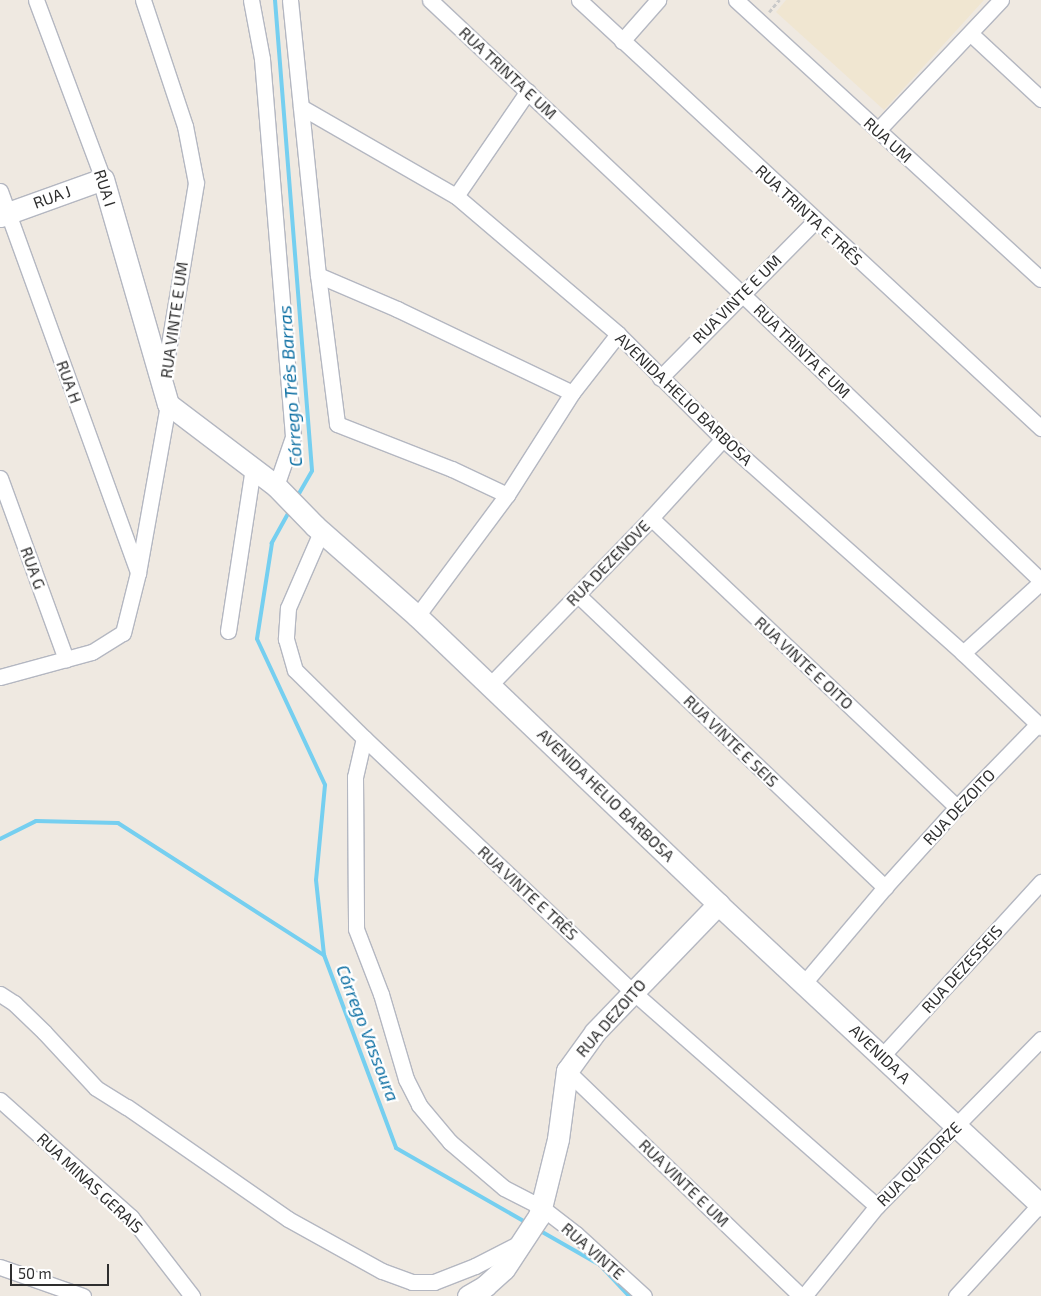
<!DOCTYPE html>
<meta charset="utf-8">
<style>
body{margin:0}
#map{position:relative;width:1041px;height:1296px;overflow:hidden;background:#efe9e1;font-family:"Exo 2",sans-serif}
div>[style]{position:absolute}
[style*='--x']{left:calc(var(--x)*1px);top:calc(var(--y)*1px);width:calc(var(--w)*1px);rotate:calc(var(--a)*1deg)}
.education>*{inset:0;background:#f0e6d1}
.stream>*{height:4px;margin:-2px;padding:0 2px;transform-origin:2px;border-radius:2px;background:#75cff0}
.path>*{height:2.5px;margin-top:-1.25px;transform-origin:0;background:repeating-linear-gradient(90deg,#c9c9c9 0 4px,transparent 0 6.5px)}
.roads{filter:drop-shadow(1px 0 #b4b7c1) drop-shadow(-1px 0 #b4b7c1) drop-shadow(0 1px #b4b7c1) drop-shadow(0 -1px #b4b7c1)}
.street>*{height:15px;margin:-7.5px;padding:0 7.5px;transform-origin:7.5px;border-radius:7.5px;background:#fff}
.secondary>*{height:21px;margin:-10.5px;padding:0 10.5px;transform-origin:10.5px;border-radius:10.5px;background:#fff}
span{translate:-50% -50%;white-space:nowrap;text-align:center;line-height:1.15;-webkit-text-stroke:4.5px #fff;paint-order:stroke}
.street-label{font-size:16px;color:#2e2e2e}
.water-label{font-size:18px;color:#0d6fa3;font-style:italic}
.scale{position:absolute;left:10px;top:1264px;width:99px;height:22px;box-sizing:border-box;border:2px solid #2e2e2e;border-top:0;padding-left:6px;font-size:15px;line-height:18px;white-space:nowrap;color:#2e2e2e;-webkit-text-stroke:4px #fff;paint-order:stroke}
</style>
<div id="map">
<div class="education">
<i style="clip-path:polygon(786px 0,984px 0,884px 110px,776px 12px)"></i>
</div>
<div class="stream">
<i style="--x:275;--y:0;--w:472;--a:85.5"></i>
<i style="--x:312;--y:471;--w:30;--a:120"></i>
<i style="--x:290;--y:510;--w:38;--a:119"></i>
<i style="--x:272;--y:543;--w:97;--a:98.9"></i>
<i style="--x:257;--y:639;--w:161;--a:65"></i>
<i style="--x:325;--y:785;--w:95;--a:95.4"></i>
<i style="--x:316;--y:880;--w:75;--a:83.9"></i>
<i style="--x:324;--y:955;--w:206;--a:69.5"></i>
<i style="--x:396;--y:1148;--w:151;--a:29.8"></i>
<i style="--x:0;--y:839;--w:40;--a:-26.6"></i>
<i style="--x:36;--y:821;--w:82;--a:1.4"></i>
<i style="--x:118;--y:823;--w:245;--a:32.7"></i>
<i style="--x:537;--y:1229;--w:73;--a:29.7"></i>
<i style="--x:600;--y:1265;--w:42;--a:46.9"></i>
</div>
<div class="path">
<i style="--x:769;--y:12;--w:16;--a:-50"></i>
</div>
<div class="roads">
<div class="street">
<i style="--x:36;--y:0;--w:191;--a:69.5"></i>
<i style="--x:143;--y:0;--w:133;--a:71.6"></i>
<i style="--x:185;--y:126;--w:58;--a:79.1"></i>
<i style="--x:196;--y:183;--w:200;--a:99.5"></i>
<i style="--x:251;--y:0;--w:60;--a:79.4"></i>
<i style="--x:262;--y:59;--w:379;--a:85.3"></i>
<i style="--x:293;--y:437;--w:52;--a:109.1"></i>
<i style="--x:290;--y:0;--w:276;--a:84.2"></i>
<i style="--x:318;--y:275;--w:150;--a:82.7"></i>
<i style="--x:337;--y:424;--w:123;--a:21.4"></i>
<i style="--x:452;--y:469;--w:61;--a:25.3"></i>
<i style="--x:430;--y:0;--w:429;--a:43.3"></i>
<i style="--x:742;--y:294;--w:414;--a:43.8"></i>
<i style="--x:579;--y:0;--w:630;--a:42.81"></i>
<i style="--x:736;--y:0;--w:413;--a:42.5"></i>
<i style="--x:971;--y:34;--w:96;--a:42.9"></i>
<i style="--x:622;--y:41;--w:55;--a:-48.7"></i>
<i style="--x:301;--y:107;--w:179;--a:29.9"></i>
<i style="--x:456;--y:196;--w:213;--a:40.4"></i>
<i style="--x:618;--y:334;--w:148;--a:45"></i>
<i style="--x:723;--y:439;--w:322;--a:41.7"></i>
<i style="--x:963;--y:653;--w:108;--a:43.5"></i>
<i style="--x:878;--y:130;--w:179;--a:-46.6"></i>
<i style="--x:0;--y:191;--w:406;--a:70.1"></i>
<i style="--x:456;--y:196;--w:127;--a:-55.6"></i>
<i style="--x:318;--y:275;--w:86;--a:23.3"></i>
<i style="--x:397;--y:309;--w:194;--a:25.6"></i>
<i style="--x:660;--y:378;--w:221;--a:-45.4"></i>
<i style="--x:0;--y:478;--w:193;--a:70"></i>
<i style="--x:651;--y:518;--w:421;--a:43.4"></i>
<i style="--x:321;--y:532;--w:83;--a:113.5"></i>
<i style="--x:288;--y:608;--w:31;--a:94"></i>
<i style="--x:286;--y:639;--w:32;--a:74"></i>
<i style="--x:295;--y:670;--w:97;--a:44.6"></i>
<i style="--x:364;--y:738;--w:369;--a:43.4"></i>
<i style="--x:632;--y:991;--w:326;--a:41.3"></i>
<i style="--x:578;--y:595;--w:424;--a:43.6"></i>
<i style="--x:417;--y:616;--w:151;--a:-53.4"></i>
<i style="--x:507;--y:495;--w:121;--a:-57.5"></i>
<i style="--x:572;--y:393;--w:75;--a:-52.1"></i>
<i style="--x:228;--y:631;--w:166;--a:-81.3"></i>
<i style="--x:963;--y:653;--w:105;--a:-42.3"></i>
<i style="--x:0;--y:677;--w:95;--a:-15.2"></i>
<i style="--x:92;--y:652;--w:36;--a:-32"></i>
<i style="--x:123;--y:633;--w:62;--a:-76"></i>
<i style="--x:138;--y:573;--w:172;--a:-79.9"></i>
<i style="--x:490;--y:685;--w:232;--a:-46"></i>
<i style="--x:651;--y:518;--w:107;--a:-47.7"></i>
<i style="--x:364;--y:738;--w:40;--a:103"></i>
<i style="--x:355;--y:777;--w:152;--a:89.6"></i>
<i style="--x:356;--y:929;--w:70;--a:69"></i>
<i style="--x:381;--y:994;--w:89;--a:73.6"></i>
<i style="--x:406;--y:1079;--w:29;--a:63"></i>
<i style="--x:419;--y:1105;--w:48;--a:50"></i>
<i style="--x:450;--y:1142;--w:71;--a:40.4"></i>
<i style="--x:504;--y:1188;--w:42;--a:27.2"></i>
<i style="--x:541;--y:1207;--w:44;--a:37.6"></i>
<i style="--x:576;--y:1234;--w:92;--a:42.4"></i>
<i style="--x:804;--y:983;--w:126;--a:-49.8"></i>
<i style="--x:885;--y:887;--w:108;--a:-48"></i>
<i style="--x:957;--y:807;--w:116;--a:-45.7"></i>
<i style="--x:0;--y:994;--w:17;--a:33"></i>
<i style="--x:14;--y:1003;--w:42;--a:44"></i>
<i style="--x:44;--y:1032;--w:76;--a:47.1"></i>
<i style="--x:96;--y:1088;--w:36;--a:32"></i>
<i style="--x:127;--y:1107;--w:196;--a:34.8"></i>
<i style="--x:288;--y:1219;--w:107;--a:29"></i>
<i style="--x:382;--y:1271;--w:32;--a:20"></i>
<i style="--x:412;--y:1282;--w:22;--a:0"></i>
<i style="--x:434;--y:1282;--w:44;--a:-21.3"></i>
<i style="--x:475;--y:1266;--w:51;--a:-27.1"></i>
<i style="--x:882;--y:1056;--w:236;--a:-47.6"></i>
<i style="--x:567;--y:1071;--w:325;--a:43.9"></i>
<i style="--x:0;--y:1100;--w:176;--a:41.8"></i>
<i style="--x:131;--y:1217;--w:100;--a:52.3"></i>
<i style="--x:0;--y:1267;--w:88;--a:19.3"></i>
<i style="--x:804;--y:1296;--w:116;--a:-51"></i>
<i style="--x:877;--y:1206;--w:234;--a:-45.5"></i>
<i style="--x:956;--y:1296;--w:126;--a:-47.6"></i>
</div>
<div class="secondary">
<i style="--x:0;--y:216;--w:109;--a:-19.8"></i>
<i style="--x:103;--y:179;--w:234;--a:73.9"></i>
<i style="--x:168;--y:404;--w:136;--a:37.2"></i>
<i style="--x:276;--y:486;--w:56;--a:45.7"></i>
<i style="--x:315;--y:526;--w:136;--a:41.4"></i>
<i style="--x:417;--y:616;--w:417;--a:43.7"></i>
<i style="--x:718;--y:904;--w:442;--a:43"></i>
<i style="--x:468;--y:1296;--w:20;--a:-30"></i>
<i style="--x:485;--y:1286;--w:25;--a:-42"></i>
<i style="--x:504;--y:1269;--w:64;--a:-56.6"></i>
<i style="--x:539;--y:1216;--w:79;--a:-76.1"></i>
<i style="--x:558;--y:1139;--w:69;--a:-82.5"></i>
<i style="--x:567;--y:1071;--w:48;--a:-54.3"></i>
<i style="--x:595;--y:1032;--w:178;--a:-46.1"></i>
</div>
</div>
<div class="street-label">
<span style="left:508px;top:73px;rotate:43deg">RUA TRINTA E UM</span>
<span style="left:888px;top:140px;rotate:42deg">RUA UM</span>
<span style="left:105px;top:188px;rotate:72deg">RUA I</span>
<span style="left:52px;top:197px;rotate:-20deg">RUA J</span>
<span style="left:809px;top:215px;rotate:43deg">RUA TRINTA E TRÊS</span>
<span style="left:737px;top:299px;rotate:-45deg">RUA VINTE E UM</span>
<span style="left:174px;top:320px;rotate:-82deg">RUA VINTE E UM</span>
<span style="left:802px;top:351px;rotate:44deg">RUA TRINTA E UM</span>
<span style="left:69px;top:382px;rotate:70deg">RUA H</span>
<span style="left:684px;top:399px;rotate:44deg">AVENIDA HELIO BARBOSA</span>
<span style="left:608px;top:563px;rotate:-46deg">RUA DEZENOVE</span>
<span style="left:33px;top:568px;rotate:70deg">RUA G</span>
<span style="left:804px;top:663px;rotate:43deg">RUA VINTE E OITO</span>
<span style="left:731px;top:741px;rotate:44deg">RUA VINTE E SEIS</span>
<span style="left:606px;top:795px;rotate:44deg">AVENIDA HELIO BARBOSA</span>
<span style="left:959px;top:807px;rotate:-47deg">RUA DEZOITO</span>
<span style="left:528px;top:893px;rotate:43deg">RUA VINTE E TRÊS</span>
<span style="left:962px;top:969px;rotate:-48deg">RUA DEZESSEIS</span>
<span style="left:611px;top:1018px;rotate:-49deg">RUA DEZOITO</span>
<span style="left:880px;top:1054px;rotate:44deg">AVENIDA A</span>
<span style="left:919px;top:1164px;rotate:-45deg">RUA QUATORZE</span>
<span style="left:90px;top:1183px;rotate:43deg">RUA MINAS GERAIS</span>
<span style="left:684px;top:1183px;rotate:44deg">RUA VINTE E UM</span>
<span style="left:593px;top:1251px;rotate:41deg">RUA VINTE</span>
</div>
<div class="water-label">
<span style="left:290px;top:386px;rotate:-94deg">Córrego Três Barras</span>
<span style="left:368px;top:1033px;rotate:69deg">Córrego Vassoura</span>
</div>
<div class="scale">50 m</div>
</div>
